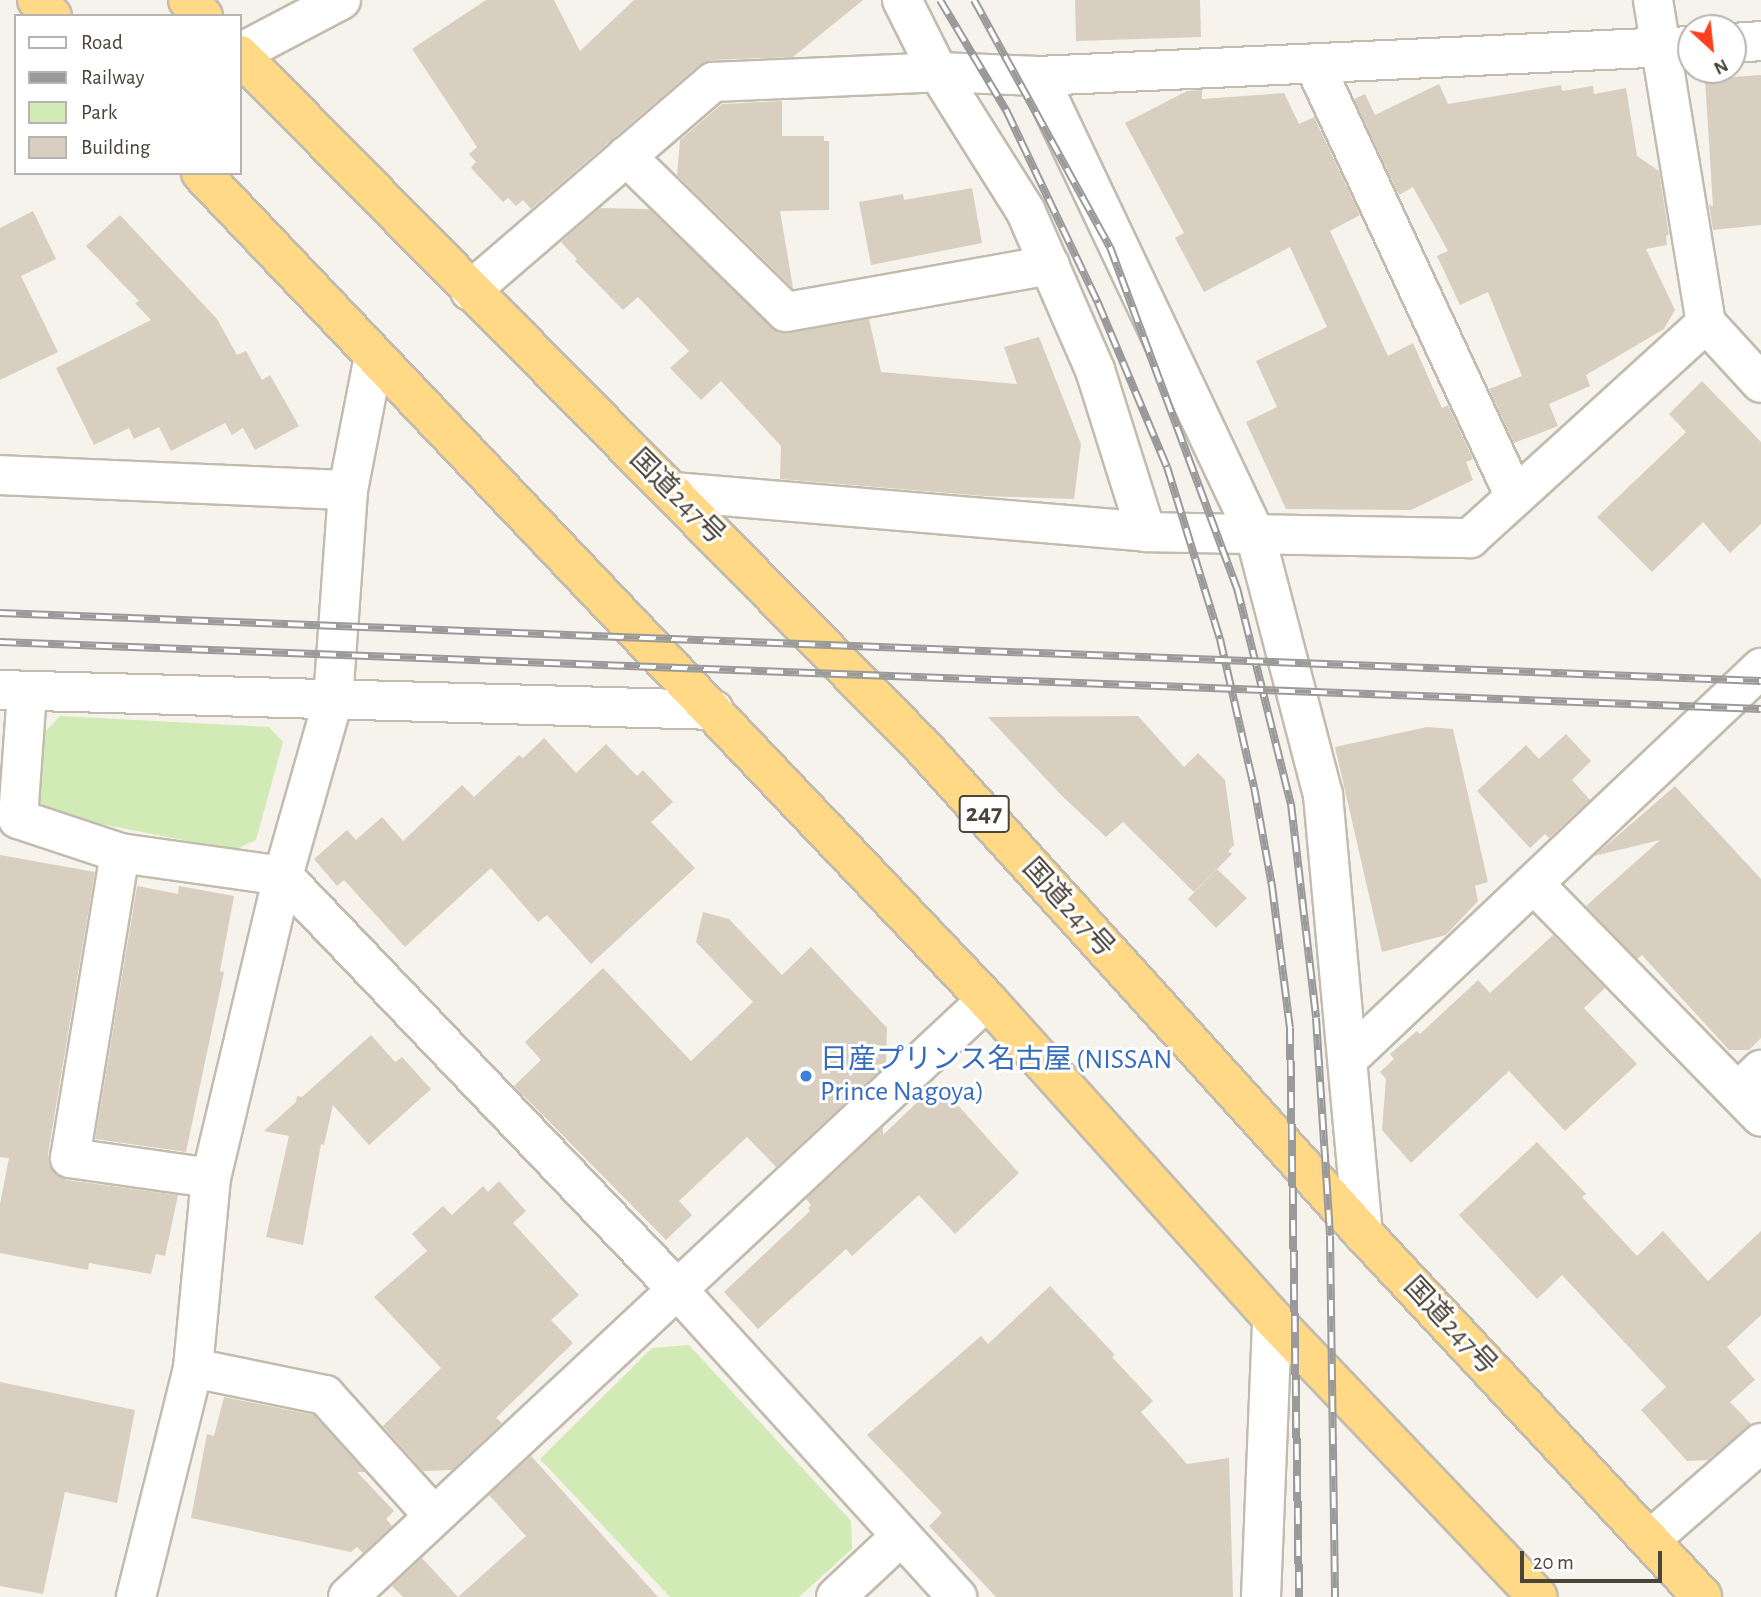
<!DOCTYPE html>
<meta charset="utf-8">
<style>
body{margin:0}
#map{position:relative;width:1761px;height:1597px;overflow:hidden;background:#f6f3ec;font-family:"Alegreya Sans","Noto Sans JP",sans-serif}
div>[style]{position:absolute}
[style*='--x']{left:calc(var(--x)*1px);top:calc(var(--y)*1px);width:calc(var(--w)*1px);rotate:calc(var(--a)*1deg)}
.green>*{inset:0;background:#d2eab5}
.building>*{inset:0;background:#d8cfc1}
.roads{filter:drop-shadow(2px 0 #c2bbae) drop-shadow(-2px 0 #c2bbae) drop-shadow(0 2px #c2bbae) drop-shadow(0 -2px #c2bbae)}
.minor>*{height:38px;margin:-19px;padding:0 19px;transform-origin:19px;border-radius:19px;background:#fff}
.trunk>*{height:38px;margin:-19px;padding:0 19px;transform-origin:19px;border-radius:19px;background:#ffd985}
.rail>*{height:8px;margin-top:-4px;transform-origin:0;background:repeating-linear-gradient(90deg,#fff 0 16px,#9a9a9a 0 32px);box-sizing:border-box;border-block:2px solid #9a9a9a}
.dots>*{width:19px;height:19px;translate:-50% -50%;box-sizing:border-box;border:4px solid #fff;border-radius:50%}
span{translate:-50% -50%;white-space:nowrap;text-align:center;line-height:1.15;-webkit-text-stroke:6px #fff;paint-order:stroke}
.shield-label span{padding:2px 5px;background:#fff;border:2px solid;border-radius:5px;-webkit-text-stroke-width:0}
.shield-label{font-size:26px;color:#4b4439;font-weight:700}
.street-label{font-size:28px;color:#4b4439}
.shop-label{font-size:28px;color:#366cbe}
.left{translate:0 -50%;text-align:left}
.legend{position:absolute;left:14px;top:14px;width:228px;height:161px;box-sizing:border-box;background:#fff;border:2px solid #b7b4b0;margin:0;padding:9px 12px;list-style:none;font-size:21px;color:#4b4439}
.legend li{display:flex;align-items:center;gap:14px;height:35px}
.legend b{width:35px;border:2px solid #b7b4b0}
.north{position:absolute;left:1677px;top:14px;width:70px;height:70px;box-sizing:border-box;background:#fff;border:2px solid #b7b4b0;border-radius:50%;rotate:153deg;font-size:19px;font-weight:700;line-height:28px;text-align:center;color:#4b4439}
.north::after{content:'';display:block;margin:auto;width:24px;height:32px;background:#fc3f1d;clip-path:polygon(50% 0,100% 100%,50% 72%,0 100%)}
.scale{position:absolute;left:1520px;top:1551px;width:142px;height:32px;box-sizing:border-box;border:4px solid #4b4439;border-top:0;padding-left:9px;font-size:21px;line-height:24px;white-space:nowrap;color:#4b4439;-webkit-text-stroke:5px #fff;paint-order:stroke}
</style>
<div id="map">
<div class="green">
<i style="clip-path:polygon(60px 716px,269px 727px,283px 742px,256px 840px,234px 850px,45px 813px,36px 799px,45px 732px)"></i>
<i style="clip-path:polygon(689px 1345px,851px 1521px,852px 1549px,799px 1597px,670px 1597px,540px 1459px,652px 1348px)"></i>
</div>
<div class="building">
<i style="clip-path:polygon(486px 0,554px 0,580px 51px,634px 0,863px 0,793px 57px,712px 60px,699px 65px,531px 209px,523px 200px,516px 206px,508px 198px,503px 202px,471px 168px,476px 162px,469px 154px,477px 147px,412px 49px)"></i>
<i style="clip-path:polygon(1075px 0,1200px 0,1201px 37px,1076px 41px)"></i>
<i style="clip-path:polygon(1761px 75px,1761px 225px,1713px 230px,1709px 204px,1713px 207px,1705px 79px)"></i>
<i style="clip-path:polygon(1439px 84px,1448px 104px,1561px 85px,1562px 91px,1593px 86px,1594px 94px,1626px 88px,1637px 156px,1659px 171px,1669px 235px,1666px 236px,1667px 245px,1646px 249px,1675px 310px,1664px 329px,1586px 375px,1590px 386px,1549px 404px,1558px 426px,1514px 443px,1489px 389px,1522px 376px,1488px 292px,1460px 305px,1437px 256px,1448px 251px,1413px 187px,1399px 195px,1354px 99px,1365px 94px,1375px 115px)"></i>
<i style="clip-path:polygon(1202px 90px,1202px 99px,1284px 93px,1299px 124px,1314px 117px,1360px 215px,1330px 231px,1388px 356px,1413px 343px,1442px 408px,1448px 405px,1473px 459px,1466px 462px,1473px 480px,1411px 510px,1286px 509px,1246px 422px,1277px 407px,1256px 361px,1327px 327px,1290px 247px,1204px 292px,1175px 238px,1184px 233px,1125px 123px,1187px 91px)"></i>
<i style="clip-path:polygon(782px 101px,782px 136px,824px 136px,824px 141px,829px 141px,829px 210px,780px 211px,793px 288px,677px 175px,680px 140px,722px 104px)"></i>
<i style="clip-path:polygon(972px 188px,982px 243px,871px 265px,859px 202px,903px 194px,904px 200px)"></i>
<i style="clip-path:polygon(600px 208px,649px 209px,779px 333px,869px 319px,881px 372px,1017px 384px,1004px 347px,1039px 337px,1081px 444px,1074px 499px,984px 496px,780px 479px,781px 446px,721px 381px,701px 400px,670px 368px,689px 351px,638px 297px,623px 310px,575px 261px,577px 259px,561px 242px)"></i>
<i style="clip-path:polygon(33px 211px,56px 259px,21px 276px,58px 352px,0 380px,0 228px)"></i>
<i style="clip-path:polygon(120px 215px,217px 319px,237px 355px,246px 351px,262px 380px,270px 375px,299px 426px,255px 450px,243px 428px,232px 435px,225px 423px,171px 451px,159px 427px,134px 439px,129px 428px,94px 445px,56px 368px,151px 320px,135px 303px,139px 301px,86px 246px)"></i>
<i style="clip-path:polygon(1702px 381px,1761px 442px,1761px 524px,1730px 553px,1703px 522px,1652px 572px,1597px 517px,1686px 432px,1669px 414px)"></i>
<i style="clip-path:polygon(1138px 716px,1184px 767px,1198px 753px,1225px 780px,1234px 845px,1228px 851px,1232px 854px,1194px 892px,1123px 822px,1106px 837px,1061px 795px,988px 717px)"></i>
<i style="clip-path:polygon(1427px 727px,1453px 729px,1488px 882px,1475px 886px,1478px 901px,1446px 935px,1382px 952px,1335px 747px)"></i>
<i style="clip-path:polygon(1566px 734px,1591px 761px,1572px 780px,1590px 800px,1549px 838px,1545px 834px,1530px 848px,1477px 791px,1526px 745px,1539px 759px)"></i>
<i style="clip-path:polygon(544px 738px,576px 773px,606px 744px,637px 776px,643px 770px,673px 802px,651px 822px,695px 868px,591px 964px,547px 915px,538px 922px,491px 868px,405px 947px,344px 880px,337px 886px,314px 859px,347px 830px,356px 840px,382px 817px,403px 841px,462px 785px,474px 797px,519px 755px,523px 758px)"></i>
<i style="clip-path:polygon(1675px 786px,1761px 879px,1761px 1038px,1749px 1050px,1729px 1050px,1642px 955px,1637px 959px,1586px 906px,1660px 840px,1594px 856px)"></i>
<i style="clip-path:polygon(0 855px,95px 872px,48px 1154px,49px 1165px,56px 1175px,67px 1180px,178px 1195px,165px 1256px,156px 1254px,151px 1274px,89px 1263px,88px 1270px,0 1253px,0 1204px,9px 1158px,0 1157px)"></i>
<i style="clip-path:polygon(1217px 869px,1247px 898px,1216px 928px,1188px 899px)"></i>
<i style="clip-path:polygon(137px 886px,178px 894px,179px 886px,234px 896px,220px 971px,224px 972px,186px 1152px,95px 1139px)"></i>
<i style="clip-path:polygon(703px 912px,729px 919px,782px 975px,811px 947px,887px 1028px,886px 1065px,776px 1167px,747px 1137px,679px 1201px,692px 1215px,666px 1240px,514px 1086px,541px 1060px,525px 1042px,603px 968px,691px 1061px,753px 1002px,696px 942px)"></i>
<i style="clip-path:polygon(1553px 935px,1605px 988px,1584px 1008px,1637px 1064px,1565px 1131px,1509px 1071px,1411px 1163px,1382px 1130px,1386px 1079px,1380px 1072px,1394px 1059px,1390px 1054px,1417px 1031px,1420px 1034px,1478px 980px,1490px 993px)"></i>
<i style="clip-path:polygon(371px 1035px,395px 1062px,402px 1057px,431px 1089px,369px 1145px,333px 1105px,324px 1145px,321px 1144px,303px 1245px,266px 1237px,289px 1136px,264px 1131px,296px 1102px,297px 1096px,302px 1097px)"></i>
<i style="clip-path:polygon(946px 1092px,1019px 1173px,955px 1234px,919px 1195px,852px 1256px,846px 1249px,758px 1329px,724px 1292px,810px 1211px,808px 1208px,811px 1205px,806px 1199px,883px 1127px,883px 1135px,925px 1095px)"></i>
<i style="clip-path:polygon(1537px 1142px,1586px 1194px,1582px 1197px,1637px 1256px,1663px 1231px,1708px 1281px,1761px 1231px,1761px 1315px,1727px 1347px,1755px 1380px,1730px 1402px,1751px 1424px,1708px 1460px,1687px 1461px,1641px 1410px,1666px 1387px,1562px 1275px,1537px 1299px,1459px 1215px)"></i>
<i style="clip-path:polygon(499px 1181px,526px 1211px,513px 1223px,579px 1295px,551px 1320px,573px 1343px,496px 1418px,502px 1423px,452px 1470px,423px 1471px,383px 1426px,441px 1368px,374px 1297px,427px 1251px,412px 1234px,443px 1206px,452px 1215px,483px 1186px,488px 1192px)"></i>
<i style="clip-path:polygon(1050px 1286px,1115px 1355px,1112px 1357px,1153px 1401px,1141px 1412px,1187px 1464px,1229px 1458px,1233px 1597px,996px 1597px,929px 1526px,942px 1513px,867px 1435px,981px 1336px,988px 1344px)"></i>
<i style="clip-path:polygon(0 1382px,135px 1410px,117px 1503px,65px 1492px,43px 1594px,0 1586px)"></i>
<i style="clip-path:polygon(224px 1397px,314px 1415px,365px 1472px,357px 1472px,394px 1511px,386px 1519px,392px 1526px,363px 1553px,357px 1547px,351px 1552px,191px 1518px,207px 1434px,214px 1436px)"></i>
<i style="clip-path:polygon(531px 1456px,658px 1597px,458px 1597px,526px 1536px,489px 1495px)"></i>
<i style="clip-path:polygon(422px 1558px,458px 1597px,403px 1597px,392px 1586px)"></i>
</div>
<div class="roads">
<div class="minor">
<i style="--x:902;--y:0;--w:80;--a:63.4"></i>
<i style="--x:938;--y:72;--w:165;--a:57.8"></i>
<i style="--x:1026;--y:212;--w:172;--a:66.4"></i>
<i style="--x:1095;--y:370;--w:170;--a:72.5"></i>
<i style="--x:1653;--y:0;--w:327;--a:80.7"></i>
<i style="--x:1706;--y:323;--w:81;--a:47.5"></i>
<i style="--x:1733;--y:43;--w:28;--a:-4"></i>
<i style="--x:240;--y:53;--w:114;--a:-27.7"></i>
<i style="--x:1314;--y:64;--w:477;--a:65.1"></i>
<i style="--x:1038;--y:76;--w:507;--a:64.65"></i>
<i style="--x:1255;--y:534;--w:270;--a:75.4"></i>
<i style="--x:1323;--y:795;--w:440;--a:84.8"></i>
<i style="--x:626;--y:156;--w:223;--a:44.3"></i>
<i style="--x:786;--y:312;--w:268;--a:-10.1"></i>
<i style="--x:470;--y:291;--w:321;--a:-40.7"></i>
<i style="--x:713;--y:82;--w:225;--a:-2.5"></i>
<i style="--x:938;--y:72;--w:100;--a:2.3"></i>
<i style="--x:1038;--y:76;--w:654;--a:-2.63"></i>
<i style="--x:0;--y:475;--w:348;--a:2.5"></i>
<i style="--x:674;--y:492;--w:474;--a:4.8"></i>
<i style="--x:1146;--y:532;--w:324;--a:1.1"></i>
<i style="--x:1470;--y:538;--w:319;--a:-42.3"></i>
<i style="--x:0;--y:690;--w:714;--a:1.6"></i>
<i style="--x:27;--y:692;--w:127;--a:94.1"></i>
<i style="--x:18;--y:819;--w:108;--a:18.4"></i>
<i style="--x:120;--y:853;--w:165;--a:8"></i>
<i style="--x:283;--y:876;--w:569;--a:46.35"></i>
<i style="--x:676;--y:1288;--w:418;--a:47.7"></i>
<i style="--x:120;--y:853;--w:309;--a:99.3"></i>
<i style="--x:70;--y:1158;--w:142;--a:8.1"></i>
<i style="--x:1534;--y:884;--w:325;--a:45.7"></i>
<i style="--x:1348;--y:1059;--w:569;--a:-43.43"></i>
<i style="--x:1738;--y:1092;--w:32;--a:-44"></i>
<i style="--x:193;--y:1368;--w:135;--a:11.6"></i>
<i style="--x:325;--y:1395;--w:161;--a:48"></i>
<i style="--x:1651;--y:1539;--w:146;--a:-41.1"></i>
<i style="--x:136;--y:1597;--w:236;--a:-76"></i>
<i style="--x:193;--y:1368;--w:191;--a:-84.6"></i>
<i style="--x:211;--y:1178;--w:310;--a:-76.6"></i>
<i style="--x:283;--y:876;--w:183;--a:-74.1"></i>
<i style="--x:333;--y:700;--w:211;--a:-85.9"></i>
<i style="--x:348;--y:490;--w:136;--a:-79"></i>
<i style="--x:348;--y:1597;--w:874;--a:-43.05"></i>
<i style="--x:836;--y:1597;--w:89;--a:-43.2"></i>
<i style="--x:1261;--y:1597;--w:279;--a:-87.7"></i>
</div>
<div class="trunk">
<i style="--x:37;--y:0;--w:22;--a:47"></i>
<i style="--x:188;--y:0;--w:22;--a:47"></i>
<i style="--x:240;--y:55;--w:971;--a:45.38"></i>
<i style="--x:922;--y:746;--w:657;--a:47.84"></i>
<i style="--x:1363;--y:1233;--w:497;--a:47"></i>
<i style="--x:201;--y:173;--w:1141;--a:46.46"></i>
<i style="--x:987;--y:1000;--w:427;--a:48.1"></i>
<i style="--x:1272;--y:1318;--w:385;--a:46.4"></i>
</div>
</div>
<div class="rail">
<i style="--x:940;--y:0;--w:131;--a:59.1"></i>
<i style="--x:1007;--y:112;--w:212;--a:64.5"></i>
<i style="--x:1098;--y:303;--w:178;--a:67.2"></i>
<i style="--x:1167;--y:467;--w:180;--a:72.9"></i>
<i style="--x:1220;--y:639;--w:152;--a:77.1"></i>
<i style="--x:1254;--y:787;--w:101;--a:79.7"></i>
<i style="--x:1272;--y:886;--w:143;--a:82.8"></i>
<i style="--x:1290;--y:1028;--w:569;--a:89.09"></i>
<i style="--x:974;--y:0;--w:282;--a:61.2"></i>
<i style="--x:1110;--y:247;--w:364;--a:69.6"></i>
<i style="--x:1237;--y:588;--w:223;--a:76"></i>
<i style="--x:1291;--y:804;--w:215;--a:83.3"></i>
<i style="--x:1316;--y:1018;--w:218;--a:86.3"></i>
<i style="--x:1330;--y:1236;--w:361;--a:89.2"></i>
<i style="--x:0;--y:613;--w:1762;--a:2.21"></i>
<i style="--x:0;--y:642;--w:1762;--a:2.18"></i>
</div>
<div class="dots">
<i style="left:806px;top:1076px;background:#3f7fe0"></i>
</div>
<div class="shield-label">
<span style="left:984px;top:814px">247</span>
</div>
<div class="street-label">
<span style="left:677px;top:497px;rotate:45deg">国道247号</span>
<span style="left:1068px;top:908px;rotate:48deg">国道247号</span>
<span style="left:1450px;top:1326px;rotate:47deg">国道247号</span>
</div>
<div class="shop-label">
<span class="left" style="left:820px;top:1076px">日産プリンス名古屋 (NISSAN<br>Prince Nagoya)</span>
</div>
<ul class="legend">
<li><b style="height:9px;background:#fff"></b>Road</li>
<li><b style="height:9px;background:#9a9a9a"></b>Railway</li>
<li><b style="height:19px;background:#d2eab5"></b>Park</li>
<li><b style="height:19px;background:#d8cfc1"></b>Building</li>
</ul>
<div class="north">N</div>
<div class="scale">20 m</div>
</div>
